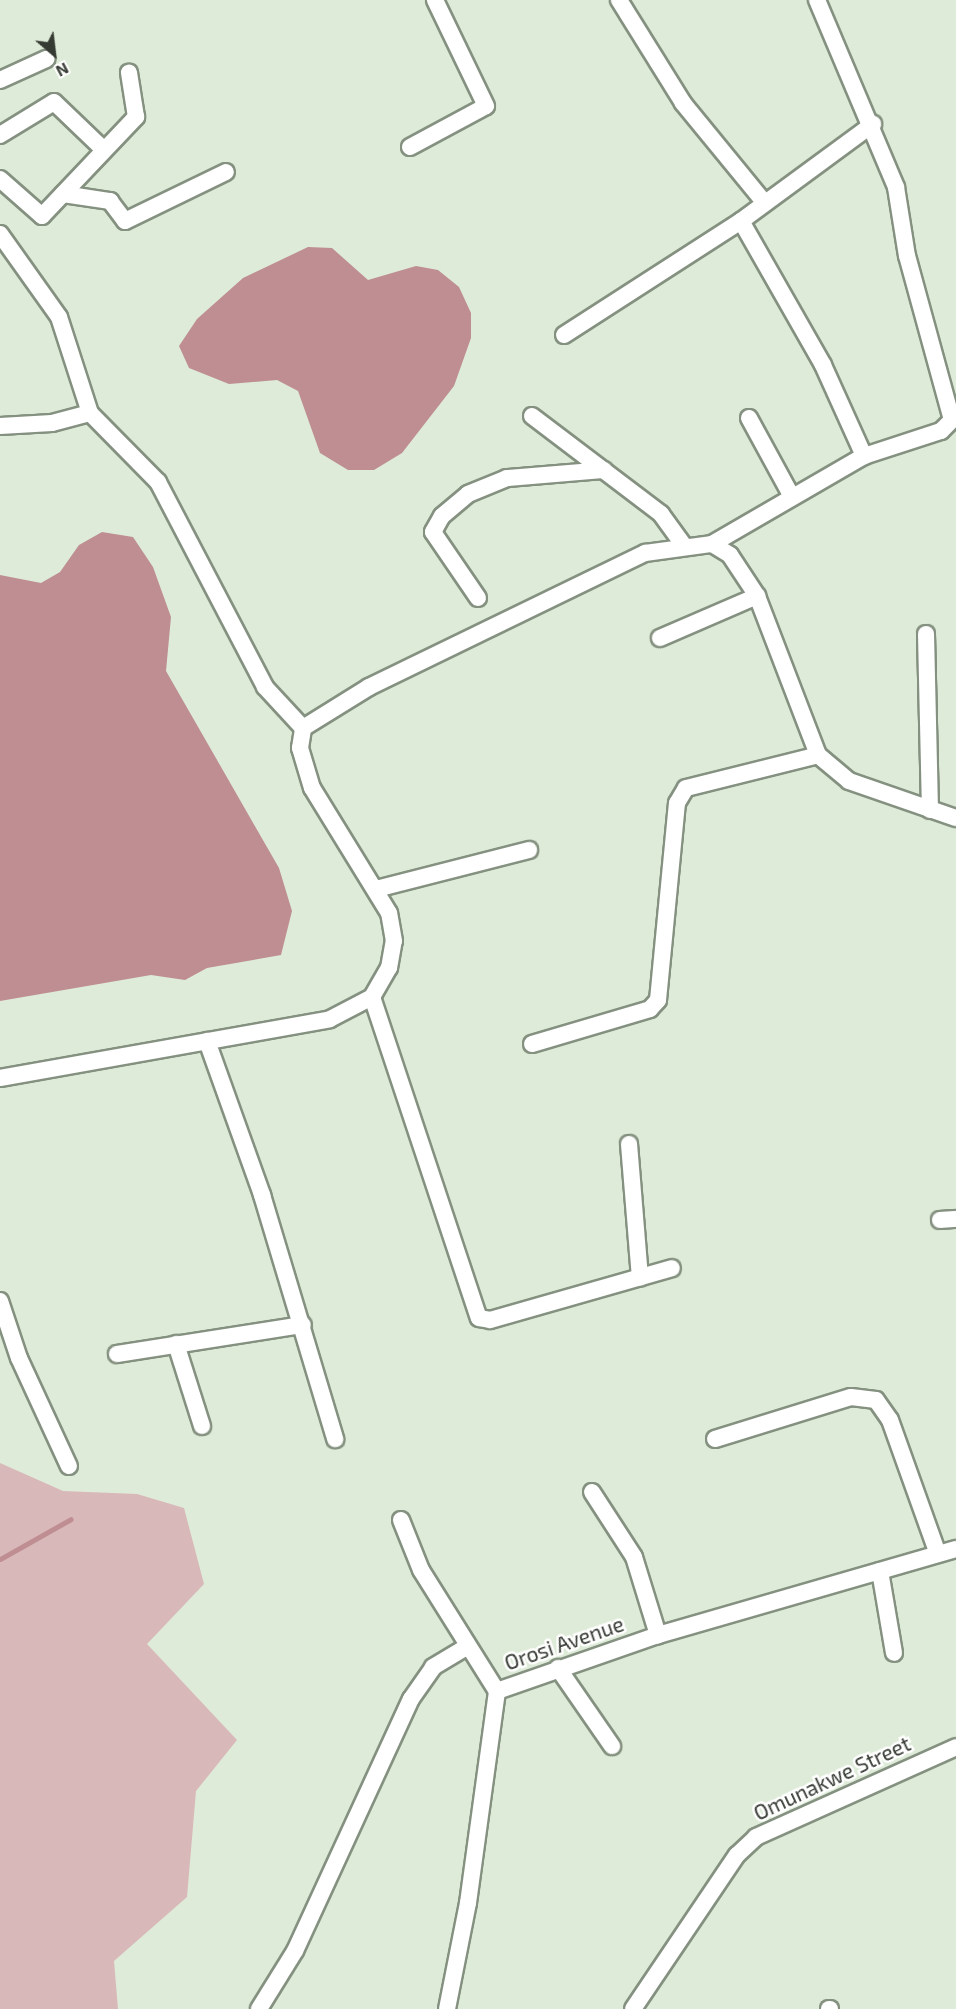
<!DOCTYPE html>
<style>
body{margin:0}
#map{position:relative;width:956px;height:2009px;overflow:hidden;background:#deebd8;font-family:"Exo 2",sans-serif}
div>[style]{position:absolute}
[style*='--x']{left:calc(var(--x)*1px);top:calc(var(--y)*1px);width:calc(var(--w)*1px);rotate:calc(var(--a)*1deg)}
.green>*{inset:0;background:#d9b8ba}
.water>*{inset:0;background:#be8e92}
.stream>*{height:5px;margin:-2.5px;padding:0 2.5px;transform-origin:2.5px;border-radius:2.5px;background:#be8e92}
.roads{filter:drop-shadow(2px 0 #859180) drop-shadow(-2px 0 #859180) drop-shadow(0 2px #859180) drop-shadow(0 -2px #859180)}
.minor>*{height:16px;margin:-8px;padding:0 8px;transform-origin:8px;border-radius:8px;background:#fff}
span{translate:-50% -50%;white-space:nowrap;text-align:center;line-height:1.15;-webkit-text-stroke:5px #fff;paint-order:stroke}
.street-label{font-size:21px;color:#353a33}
.north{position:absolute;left:24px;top:24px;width:60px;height:60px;-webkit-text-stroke:4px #fff;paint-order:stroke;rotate:152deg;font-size:16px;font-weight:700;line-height:24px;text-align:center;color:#353a33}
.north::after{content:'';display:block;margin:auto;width:21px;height:27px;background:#353a33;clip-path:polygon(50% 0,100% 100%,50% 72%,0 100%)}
</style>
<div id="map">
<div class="green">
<i style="clip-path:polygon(0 1463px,63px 1491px,137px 1494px,184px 1508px,204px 1584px,147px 1644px,237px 1740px,196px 1791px,187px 1897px,114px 1961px,118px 2009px,0 2009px)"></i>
</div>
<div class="water">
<i style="clip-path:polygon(308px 247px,332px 248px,368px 280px,416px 266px,438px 270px,459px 287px,471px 313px,471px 338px,454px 386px,402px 453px,374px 470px,348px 470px,320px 453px,298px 391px,277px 380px,229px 384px,189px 368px,179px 346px,197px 319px,243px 278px)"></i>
<i style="clip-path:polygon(102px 532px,133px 537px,153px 567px,171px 617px,166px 671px,279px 868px,292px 911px,281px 955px,207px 968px,185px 980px,151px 975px,0 1001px,0 575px,41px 583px,60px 572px,79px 545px)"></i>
</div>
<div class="stream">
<i style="--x:0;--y:1559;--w:81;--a:-29.4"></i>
</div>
<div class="roads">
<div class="minor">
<i style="--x:619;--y:0;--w:121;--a:58.1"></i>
<i style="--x:683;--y:103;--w:128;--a:50.7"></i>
<i style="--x:0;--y:80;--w:51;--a:-24.5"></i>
<i style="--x:0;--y:135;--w:63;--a:-31.4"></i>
<i style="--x:54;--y:102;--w:69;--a:43.8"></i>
<i style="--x:410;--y:147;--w:86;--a:-28.3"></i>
<i style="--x:486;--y:106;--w:118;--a:-115.7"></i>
<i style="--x:0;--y:179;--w:56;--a:41.4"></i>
<i style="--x:42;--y:216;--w:137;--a:-46.5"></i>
<i style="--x:136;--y:117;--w:45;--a:-99"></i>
<i style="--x:63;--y:194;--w:48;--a:8.5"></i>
<i style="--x:110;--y:201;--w:25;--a:53"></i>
<i style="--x:125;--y:221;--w:112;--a:-25.9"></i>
<i style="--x:741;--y:221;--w:166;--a:60.3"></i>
<i style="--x:823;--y:365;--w:100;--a:65.7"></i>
<i style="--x:0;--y:234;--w:102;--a:54.6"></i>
<i style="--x:59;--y:317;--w:101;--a:72.1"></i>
<i style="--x:90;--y:413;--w:97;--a:45.4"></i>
<i style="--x:158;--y:482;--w:231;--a:62.4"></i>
<i style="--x:265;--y:687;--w:56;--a:47.2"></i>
<i style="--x:564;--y:335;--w:211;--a:-32.8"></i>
<i style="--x:741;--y:221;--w:164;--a:-36.3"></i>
<i style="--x:532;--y:416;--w:162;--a:37.2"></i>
<i style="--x:661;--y:514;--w:37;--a:54"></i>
<i style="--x:749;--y:418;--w:88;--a:61.4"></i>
<i style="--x:0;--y:426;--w:52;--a:-3.3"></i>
<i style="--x:52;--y:423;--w:39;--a:-15"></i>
<i style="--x:712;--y:544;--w:176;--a:-30.1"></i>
<i style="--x:864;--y:456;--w:81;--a:-18"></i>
<i style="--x:941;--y:431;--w:16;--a:-45"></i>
<i style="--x:952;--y:420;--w:170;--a:-105.3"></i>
<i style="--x:907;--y:256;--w:70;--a:-99.1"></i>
<i style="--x:896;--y:187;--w:203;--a:-112.9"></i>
<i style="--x:478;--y:598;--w:80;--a:-124.3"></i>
<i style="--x:433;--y:532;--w:18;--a:-61"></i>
<i style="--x:442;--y:516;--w:34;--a:-40"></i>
<i style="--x:468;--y:494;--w:42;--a:-22.3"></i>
<i style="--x:507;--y:478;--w:97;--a:-4.7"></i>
<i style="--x:926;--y:634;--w:176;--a:88.7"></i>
<i style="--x:660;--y:638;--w:106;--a:-23.4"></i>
<i style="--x:376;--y:889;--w:158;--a:-14.3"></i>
<i style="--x:372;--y:997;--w:338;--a:71.6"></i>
<i style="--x:479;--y:1318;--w:11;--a:10"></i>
<i style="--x:490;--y:1320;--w:189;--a:-15.9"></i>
<i style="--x:207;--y:1041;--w:164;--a:70.3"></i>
<i style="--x:262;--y:1195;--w:255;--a:73.3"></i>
<i style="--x:532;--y:1044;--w:123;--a:-16.5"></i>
<i style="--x:650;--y:1009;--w:12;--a:-48"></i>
<i style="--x:658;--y:1000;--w:198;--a:-84.5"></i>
<i style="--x:677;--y:803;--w:17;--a:-59"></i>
<i style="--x:686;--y:788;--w:136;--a:-14"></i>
<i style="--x:0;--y:1078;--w:335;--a:-10.1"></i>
<i style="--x:330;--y:1019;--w:47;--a:-27.6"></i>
<i style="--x:372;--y:997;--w:34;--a:-60"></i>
<i style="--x:389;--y:968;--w:27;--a:-80"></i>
<i style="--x:394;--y:941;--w:28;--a:-100"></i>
<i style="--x:389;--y:913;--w:147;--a:-121.6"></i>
<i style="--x:312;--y:788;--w:42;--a:-106.7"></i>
<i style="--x:300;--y:748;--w:20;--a:-81"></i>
<i style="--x:303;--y:728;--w:78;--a:-31.8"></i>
<i style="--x:369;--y:687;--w:307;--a:-25.9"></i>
<i style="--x:645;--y:553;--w:68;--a:-7.7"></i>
<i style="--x:712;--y:544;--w:21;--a:31"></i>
<i style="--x:730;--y:555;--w:49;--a:56.6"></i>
<i style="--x:757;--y:596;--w:170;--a:69"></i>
<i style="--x:818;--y:755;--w:40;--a:40"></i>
<i style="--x:849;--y:781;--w:113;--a:19.1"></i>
<i style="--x:629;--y:1144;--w:134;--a:85.3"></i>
<i style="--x:940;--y:1220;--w:16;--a:-4"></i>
<i style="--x:0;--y:1301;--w:60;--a:71.6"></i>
<i style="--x:19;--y:1358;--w:119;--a:65.2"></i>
<i style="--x:176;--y:1344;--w:86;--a:72.4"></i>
<i style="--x:117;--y:1354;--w:188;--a:-8.9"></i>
<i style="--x:715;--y:1439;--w:142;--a:-17.2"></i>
<i style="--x:851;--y:1397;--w:25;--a:7"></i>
<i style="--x:876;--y:1400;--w:24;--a:55"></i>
<i style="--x:890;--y:1420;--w:142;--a:70.3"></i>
<i style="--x:592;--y:1492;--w:77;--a:57.1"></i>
<i style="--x:634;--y:1557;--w:82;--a:72.9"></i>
<i style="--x:401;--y:1520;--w:54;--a:68.2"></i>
<i style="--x:421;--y:1570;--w:143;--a:57.9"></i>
<i style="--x:880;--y:1571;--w:83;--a:80.3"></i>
<i style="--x:558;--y:1668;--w:95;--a:55.3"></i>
<i style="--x:259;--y:2009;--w:68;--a:-58.2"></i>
<i style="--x:295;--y:1951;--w:277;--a:-65.3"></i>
<i style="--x:411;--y:1699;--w:39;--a:-55"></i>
<i style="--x:433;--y:1667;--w:39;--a:-31"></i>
<i style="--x:447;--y:2009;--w:108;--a:-78.8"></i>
<i style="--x:468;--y:1903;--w:214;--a:-82.2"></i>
<i style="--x:497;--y:1691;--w:170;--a:-19.2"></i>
<i style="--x:658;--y:1635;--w:310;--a:-16.1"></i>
<i style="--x:633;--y:2009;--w:186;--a:-56"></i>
<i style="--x:737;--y:1855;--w:26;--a:-43"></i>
<i style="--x:756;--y:1837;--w:219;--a:-24.2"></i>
<i style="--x:829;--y:2009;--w:1;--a:0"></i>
</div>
</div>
<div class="street-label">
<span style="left:564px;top:1643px;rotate:-19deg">Orosi Avenue</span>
<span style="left:832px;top:1778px;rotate:-25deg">Omunakwe Street</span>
</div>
<div class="north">N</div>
</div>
